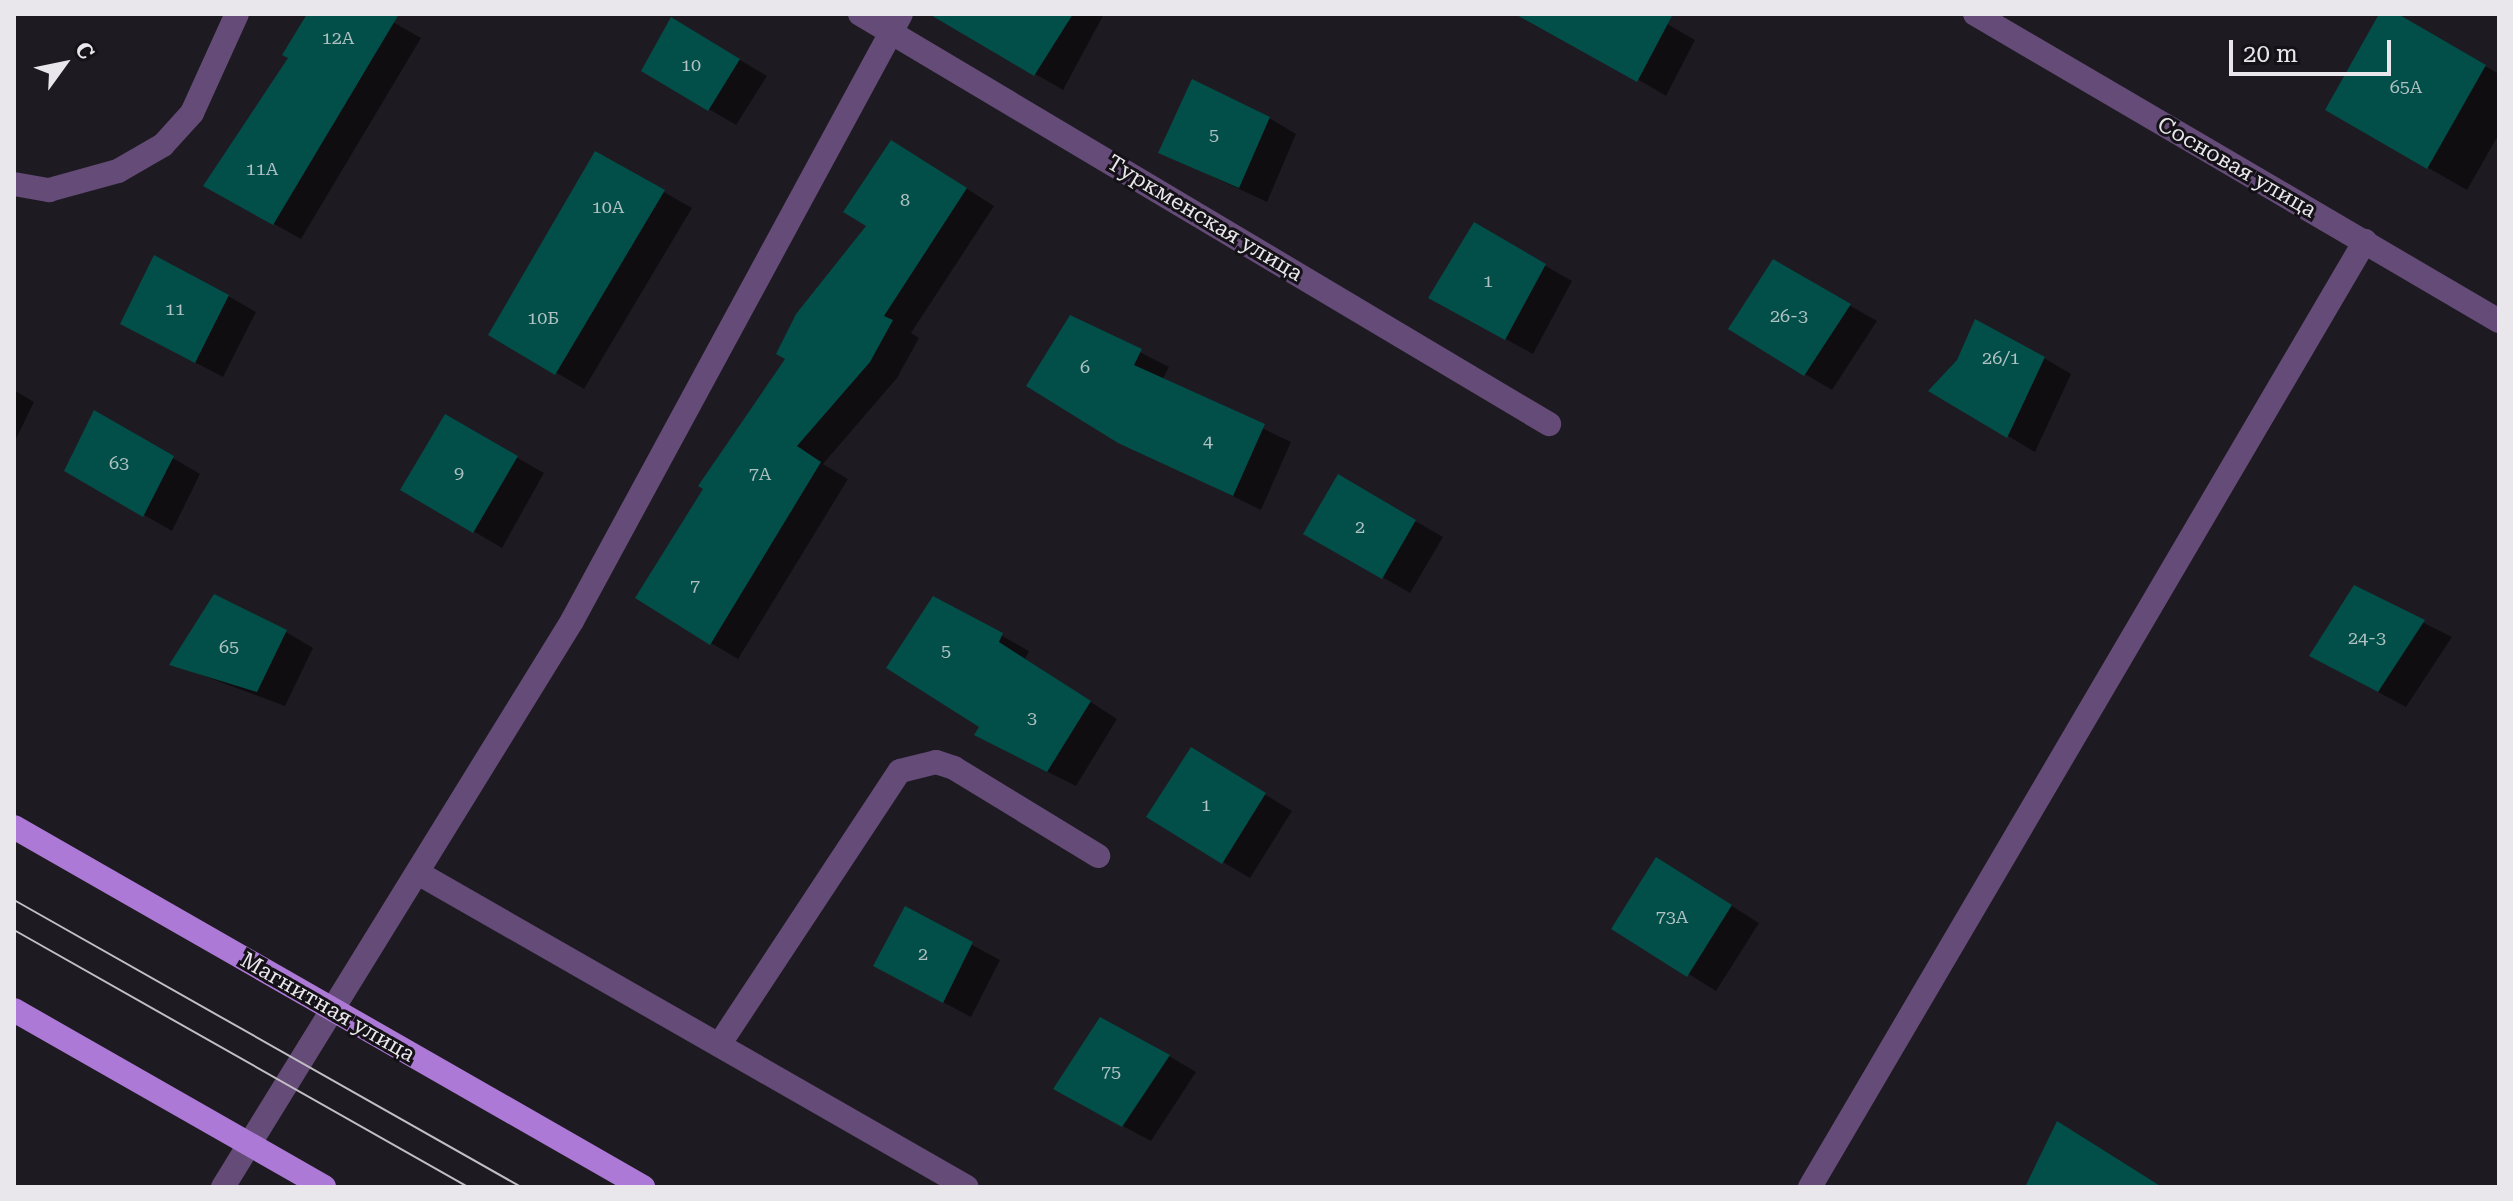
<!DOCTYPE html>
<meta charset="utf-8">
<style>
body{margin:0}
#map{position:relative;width:2513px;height:1201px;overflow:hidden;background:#1e1a21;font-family:"Roboto Serif",serif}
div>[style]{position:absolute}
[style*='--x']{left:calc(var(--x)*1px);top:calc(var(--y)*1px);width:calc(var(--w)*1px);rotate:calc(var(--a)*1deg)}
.shadow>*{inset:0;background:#0007}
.building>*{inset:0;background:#024e48}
.street>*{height:24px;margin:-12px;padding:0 12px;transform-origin:12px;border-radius:12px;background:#644b78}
.primary>*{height:24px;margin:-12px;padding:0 12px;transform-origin:12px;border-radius:12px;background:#ad79d7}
.tram>*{height:2px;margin:-1px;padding:0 1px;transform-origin:1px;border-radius:1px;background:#c1bfc3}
span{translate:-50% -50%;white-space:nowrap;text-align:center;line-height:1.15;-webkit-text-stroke:6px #141117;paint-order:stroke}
.number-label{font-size:18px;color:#afc1c2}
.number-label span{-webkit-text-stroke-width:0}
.street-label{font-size:22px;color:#e9e7eb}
.frame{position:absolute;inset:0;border:16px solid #e9e7eb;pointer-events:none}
.north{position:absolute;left:24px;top:24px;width:80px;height:80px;-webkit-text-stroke:6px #141117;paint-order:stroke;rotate:57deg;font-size:22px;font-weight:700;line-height:32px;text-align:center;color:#e9e7eb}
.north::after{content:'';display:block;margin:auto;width:28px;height:36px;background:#e9e7eb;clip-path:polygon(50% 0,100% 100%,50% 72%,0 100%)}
.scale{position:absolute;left:2229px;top:40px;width:162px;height:36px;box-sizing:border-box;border:4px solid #e9e7eb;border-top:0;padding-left:10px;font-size:24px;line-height:28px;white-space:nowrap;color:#e9e7eb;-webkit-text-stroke:6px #141117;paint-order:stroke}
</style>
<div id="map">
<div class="shadow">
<i style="clip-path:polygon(310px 14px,379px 14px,421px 38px,301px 239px,233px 201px)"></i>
<i style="clip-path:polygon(968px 14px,1104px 14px,1063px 90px,958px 29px)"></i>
<i style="clip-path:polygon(1528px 14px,1650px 14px,1695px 40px,1666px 96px)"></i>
<i style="clip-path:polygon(2381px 14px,2394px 14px,2499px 74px,2499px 134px,2467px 190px,2327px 110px)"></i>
<i style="clip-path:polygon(700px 36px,767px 76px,736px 125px,644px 71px)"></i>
<i style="clip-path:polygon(1269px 118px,1296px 134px,1267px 202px,1160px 152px)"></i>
<i style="clip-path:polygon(595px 153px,692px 208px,584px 389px,491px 334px)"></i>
<i style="clip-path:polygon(919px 158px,994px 206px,911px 333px,919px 338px,897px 378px,823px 464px,848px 479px,738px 659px,711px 643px,788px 358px)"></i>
<i style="clip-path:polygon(1474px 225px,1572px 281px,1533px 354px,1458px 313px)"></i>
<i style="clip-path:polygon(1773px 261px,1877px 321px,1832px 390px,1805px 374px)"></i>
<i style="clip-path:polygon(228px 296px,256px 312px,223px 377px,150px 339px)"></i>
<i style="clip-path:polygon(1071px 317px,1169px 367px,1162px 380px,1291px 442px,1261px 510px,1120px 441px)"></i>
<i style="clip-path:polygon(2044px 358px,2071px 374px,2035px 452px,1931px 390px,1958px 361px)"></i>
<i style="clip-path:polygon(14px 390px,34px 402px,14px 443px)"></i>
<i style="clip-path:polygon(95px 412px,200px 474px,172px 531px,66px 470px)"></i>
<i style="clip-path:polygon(446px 417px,544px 473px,502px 548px,403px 490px)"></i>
<i style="clip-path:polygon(1339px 477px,1443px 537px,1410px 593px,1306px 533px)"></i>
<i style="clip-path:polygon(2354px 588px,2452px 637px,2406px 707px,2339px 671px)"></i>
<i style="clip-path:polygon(934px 598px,1029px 651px,1025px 659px,1117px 719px,1076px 786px,1004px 750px,981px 726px)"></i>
<i style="clip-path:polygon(286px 632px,313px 648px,285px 706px,172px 664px)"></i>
<i style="clip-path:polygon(1219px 766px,1292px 811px,1250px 878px,1223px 862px)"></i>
<i style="clip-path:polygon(1684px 876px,1759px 923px,1716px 991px,1614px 928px)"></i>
<i style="clip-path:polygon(905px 909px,1000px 960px,971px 1017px,903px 981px)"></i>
<i style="clip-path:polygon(1169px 1056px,1196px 1072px,1151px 1141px,1083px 1105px)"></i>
</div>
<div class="building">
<i style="clip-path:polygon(307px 14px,399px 14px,273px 225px,203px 186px,288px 58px,282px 55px)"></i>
<i style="clip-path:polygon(929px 14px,1073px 14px,1034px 76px)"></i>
<i style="clip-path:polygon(1515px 14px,1673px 14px,1637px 82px)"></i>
<i style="clip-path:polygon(2379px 14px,2398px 14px,2486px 65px,2427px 169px,2325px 110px)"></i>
<i style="clip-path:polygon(671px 17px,740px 59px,708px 111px,641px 71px)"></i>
<i style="clip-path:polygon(1192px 79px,1270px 117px,1239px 188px,1158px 153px)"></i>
<i style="clip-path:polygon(891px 140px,967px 188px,884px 316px,893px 320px,870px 362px,797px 446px,821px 462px,710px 645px,635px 598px,703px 489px,698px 486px,785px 359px,776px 354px,796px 314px,866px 226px,843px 212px)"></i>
<i style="clip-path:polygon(595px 151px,665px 190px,555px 375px,488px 335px)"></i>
<i style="clip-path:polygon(1474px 222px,1546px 264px,1505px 340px,1428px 298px)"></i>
<i style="clip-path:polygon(154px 255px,229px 295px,195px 363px,120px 324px)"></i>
<i style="clip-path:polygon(1773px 259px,1851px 304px,1804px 376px,1728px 329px)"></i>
<i style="clip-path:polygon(1070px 315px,1142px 349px,1134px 365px,1265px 424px,1233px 496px,1118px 443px,1026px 386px)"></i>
<i style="clip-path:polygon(1975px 319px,2045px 357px,2007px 438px,1928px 391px,1957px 360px)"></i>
<i style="clip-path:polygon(94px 410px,174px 456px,143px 517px,64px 471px)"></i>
<i style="clip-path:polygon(445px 414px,518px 456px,473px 533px,400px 490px)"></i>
<i style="clip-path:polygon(1338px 474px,1416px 520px,1382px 579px,1303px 534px)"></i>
<i style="clip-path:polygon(2354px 585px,2425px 620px,2378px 692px,2309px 656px)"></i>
<i style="clip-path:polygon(214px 594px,287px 630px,257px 692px,169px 665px)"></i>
<i style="clip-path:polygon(933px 596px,1003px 633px,999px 642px,1091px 701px,1047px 772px,974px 735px,979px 727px,886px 668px)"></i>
<i style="clip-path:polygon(1191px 747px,1266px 793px,1222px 864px,1146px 817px)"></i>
<i style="clip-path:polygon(1656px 857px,1732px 905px,1687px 977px,1611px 929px)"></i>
<i style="clip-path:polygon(905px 906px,973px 942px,943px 1003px,873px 966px)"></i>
<i style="clip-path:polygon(1100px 1017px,1170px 1055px,1122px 1127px,1053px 1089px)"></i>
<i style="clip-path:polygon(2057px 1121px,2162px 1187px,2025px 1187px)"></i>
</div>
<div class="street">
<i style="--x:860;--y:14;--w:802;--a:30.76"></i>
<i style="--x:1975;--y:14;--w:607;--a:30.37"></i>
<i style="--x:14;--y:184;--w:36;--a:10"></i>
<i style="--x:49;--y:190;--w:72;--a:-15.4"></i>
<i style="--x:118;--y:171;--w:52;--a:-30"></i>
<i style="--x:163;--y:145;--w:43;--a:-47.8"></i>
<i style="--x:192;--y:113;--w:109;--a:-65.6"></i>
<i style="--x:418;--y:873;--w:632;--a:29.77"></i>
<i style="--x:719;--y:1045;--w:328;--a:-56.6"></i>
<i style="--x:900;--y:771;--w:37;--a:-14"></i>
<i style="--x:936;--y:762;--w:19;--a:18"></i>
<i style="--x:954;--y:768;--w:169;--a:31.4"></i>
<i style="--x:223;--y:1187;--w:665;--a:-58.34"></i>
<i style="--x:572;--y:621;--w:690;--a:-61.54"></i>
<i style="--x:1810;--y:1187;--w:1097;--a:-59.6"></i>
</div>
<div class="primary">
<i style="--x:14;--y:827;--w:725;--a:29.78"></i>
<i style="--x:14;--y:1010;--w:357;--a:29.7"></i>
</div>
<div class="tram">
<i style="--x:14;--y:900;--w:583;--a:29.51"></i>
<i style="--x:14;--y:930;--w:522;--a:29.51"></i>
</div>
<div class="number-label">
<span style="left:338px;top:38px">12А</span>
<span style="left:691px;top:65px">10</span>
<span style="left:2406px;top:87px">65А</span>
<span style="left:1214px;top:135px">5</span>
<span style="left:262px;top:169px">11А</span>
<span style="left:905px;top:200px">8</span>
<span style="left:608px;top:207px">10А</span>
<span style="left:1488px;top:281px">1</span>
<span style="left:175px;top:309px">11</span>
<span style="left:1789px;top:316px">26-3</span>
<span style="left:543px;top:318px">10Б</span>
<span style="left:2001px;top:358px">26/1</span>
<span style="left:1085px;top:367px">6</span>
<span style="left:1208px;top:441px">4</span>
<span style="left:119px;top:463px">63</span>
<span style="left:459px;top:473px">9</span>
<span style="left:760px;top:474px">7А</span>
<span style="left:1360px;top:527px">2</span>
<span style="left:695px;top:586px">7</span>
<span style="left:2367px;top:638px">24-3</span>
<span style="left:229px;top:647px">65</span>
<span style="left:946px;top:651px">5</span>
<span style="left:1032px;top:718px">3</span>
<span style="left:1206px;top:805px">1</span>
<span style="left:1672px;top:917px">73А</span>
<span style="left:923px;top:954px">2</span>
<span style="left:1111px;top:1072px">75</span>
</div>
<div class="street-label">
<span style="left:2237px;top:167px;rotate:30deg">Сосновая улица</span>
<span style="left:1205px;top:218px;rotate:31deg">Туркменская улица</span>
<span style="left:328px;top:1007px;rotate:30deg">Магнитная улица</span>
</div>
<div class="frame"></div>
<div class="north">С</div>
<div class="scale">20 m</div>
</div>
